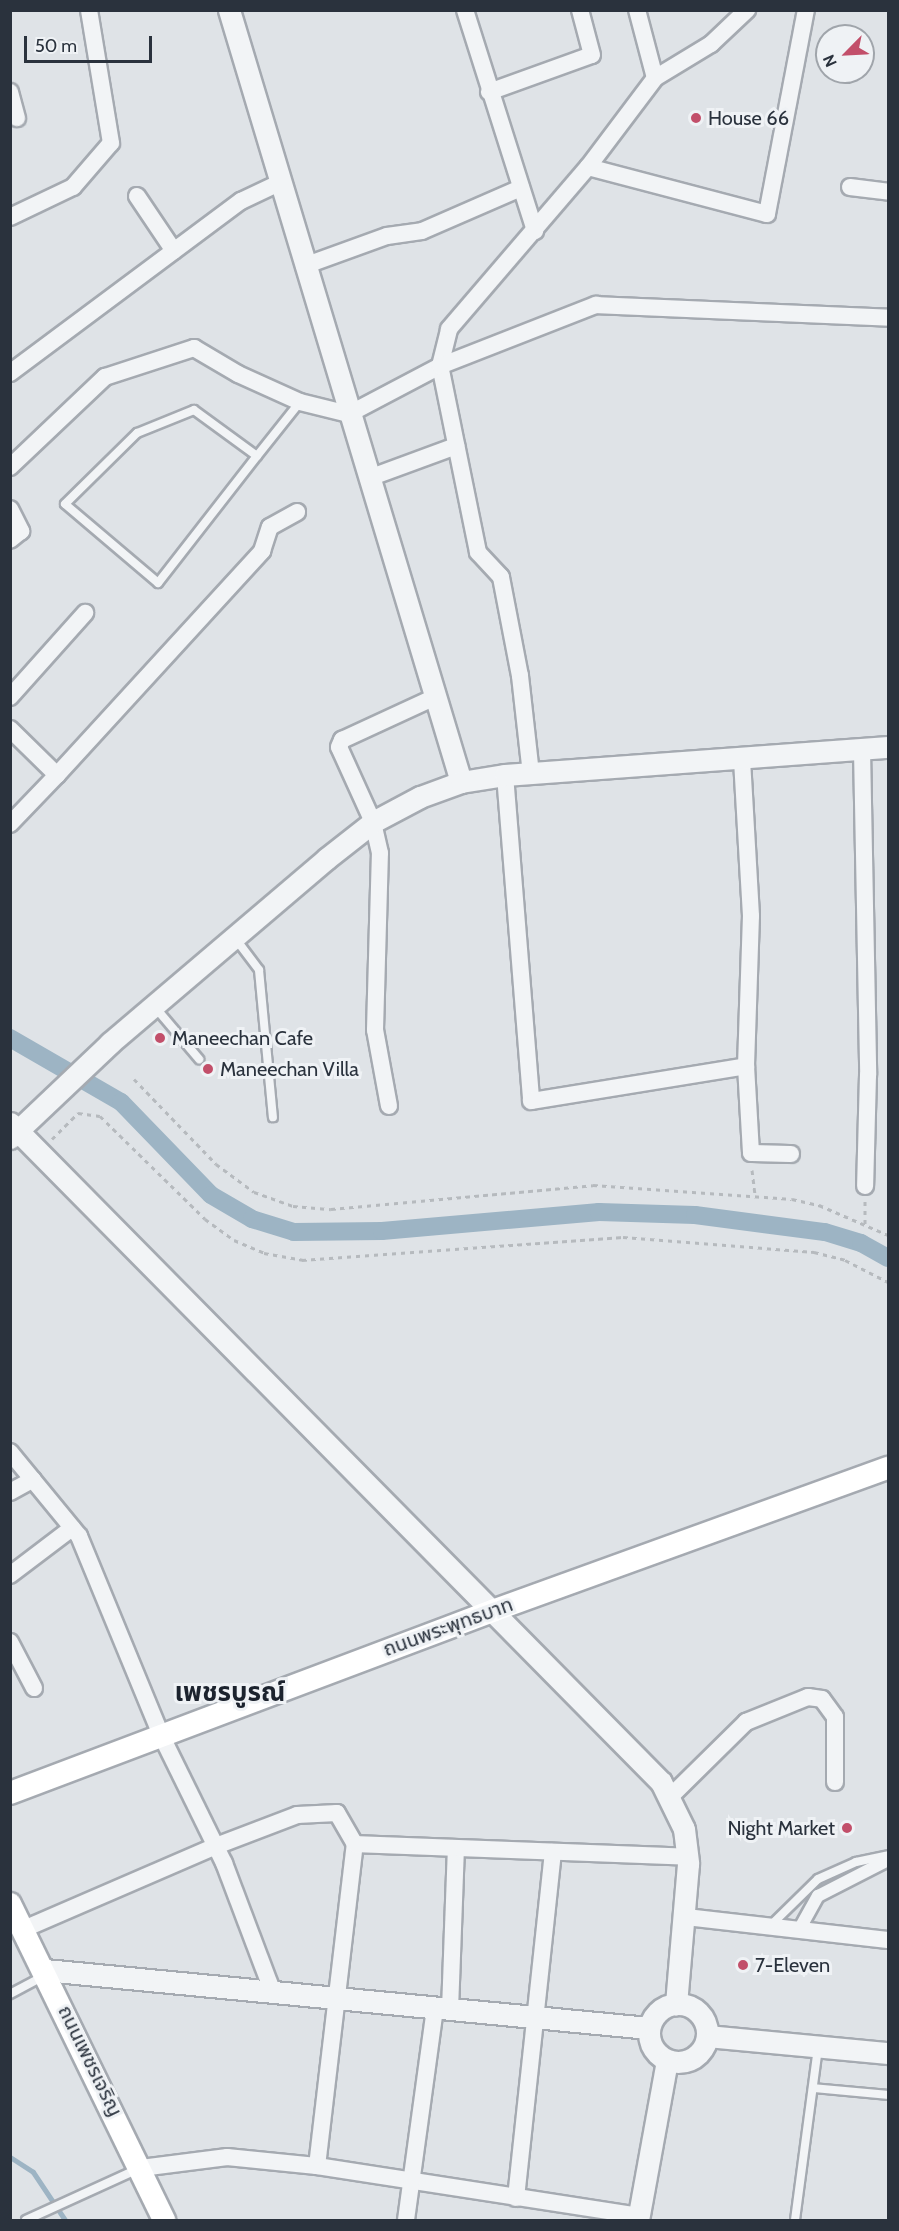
<!DOCTYPE html>
<meta charset="utf-8">
<style>
body{margin:0}
#map{position:relative;width:899px;height:2231px;overflow:hidden;background:#dfe3e7;font-family:Cabin,"Noto Sans Thai",sans-serif}
div>[style]{position:absolute}
[style*='--x']{left:calc(var(--x)*1px);top:calc(var(--y)*1px);width:calc(var(--w)*1px);rotate:calc(var(--a)*1deg)}
.stream>*{height:5px;margin:-2.5px;padding:0 2.5px;transform-origin:2.5px;border-radius:2.5px;background:#9db4c4}
.canal>*{height:18px;margin:-9px;padding:0 9px;transform-origin:9px;border-radius:9px;background:#9db4c4}
.path>*{height:3px;margin-top:-1.5px;transform-origin:0;background:repeating-linear-gradient(90deg,#b6babe 0 4.5px,transparent 0 9px)}
.roads{filter:drop-shadow(2px 0 #a5aab1) drop-shadow(-2px 0 #a5aab1) drop-shadow(0 2px #a5aab1) drop-shadow(0 -2px #a5aab1)}
.service>*{height:8px;margin:-4px;padding:0 4px;transform-origin:4px;border-radius:4px;background:#f2f4f6}
.pedestrian>*{height:12px;margin:-6px;padding:0 6px;transform-origin:6px;border-radius:6px;background:#f2f4f6}
.minor>*{height:16px;margin:-8px;padding:0 8px;transform-origin:8px;border-radius:8px;background:#f2f4f6}
.tertiary>*{height:21px;margin:-10.5px;padding:0 10.5px;transform-origin:10.5px;border-radius:10.5px;background:#f2f4f6}
.tertiary>.ring{margin:-10.5px;padding:0;box-sizing:content-box;background:none;border:21px solid #f2f4f6;border-radius:50%}
.secondary>*{height:22px;margin:-11px;padding:0 11px;transform-origin:11px;border-radius:11px;background:#fff}
.dots>*{width:16px;height:16px;translate:-50% -50%;box-sizing:border-box;border:3px solid #eff2f5;border-radius:50%}
span{translate:-50% -50%;white-space:nowrap;text-align:center;line-height:1.15;-webkit-text-stroke:6px #eff2f5;paint-order:stroke}
.poi-label{font-size:20px;color:#2a323d}
.left{translate:0 -50%;text-align:left}
.right{translate:-100% -50%;text-align:right}
.street-label{font-size:20px;color:#2a323d}
.district-label{font-size:26px;color:#1c232e;font-weight:700}
.frame{position:absolute;inset:0;border:12px solid #2a323d;pointer-events:none}
.north{position:absolute;left:815px;top:24px;width:60px;height:60px;box-sizing:border-box;background:#eff2f5;border:2px solid #a0a5ab;border-radius:50%;rotate:246deg;font-size:16px;font-weight:700;line-height:24px;text-align:center;color:#2a323d}
.north::after{content:'';display:block;margin:auto;width:21px;height:27px;background:#c24f6a;clip-path:polygon(50% 0,100% 100%,50% 72%,0 100%)}
.scale{position:absolute;left:24px;top:36px;width:128px;height:27px;box-sizing:border-box;border:3px solid #2a323d;border-top:0;padding-left:8px;font-size:18px;line-height:21px;white-space:nowrap;color:#2a323d;-webkit-text-stroke:4px #eff2f5;paint-order:stroke}
</style>
<div id="map">
<div class="stream">
<i style="--x:10;--y:2157;--w:27;--a:33"></i>
<i style="--x:33;--y:2172;--w:58;--a:56.3"></i>
</div>
<div class="canal">
<i style="--x:10;--y:1038;--w:128;--a:30"></i>
<i style="--x:121;--y:1102;--w:129;--a:45.9"></i>
<i style="--x:211;--y:1195;--w:48;--a:30.3"></i>
<i style="--x:252;--y:1219;--w:44;--a:17.2"></i>
<i style="--x:294;--y:1232;--w:88;--a:-0.7"></i>
<i style="--x:382;--y:1231;--w:218;--a:-5"></i>
<i style="--x:599;--y:1212;--w:96;--a:1.8"></i>
<i style="--x:695;--y:1215;--w:131;--a:7.5"></i>
<i style="--x:825;--y:1232;--w:38;--a:17"></i>
<i style="--x:861;--y:1243;--w:31;--a:29"></i>
</div>
<div class="path">
<i style="--x:134;--y:1079;--w:118;--a:46"></i>
<i style="--x:216;--y:1164;--w:47;--a:36.4"></i>
<i style="--x:254;--y:1192;--w:41;--a:19.7"></i>
<i style="--x:293;--y:1206;--w:38;--a:5"></i>
<i style="--x:331;--y:1209;--w:263;--a:-5.2"></i>
<i style="--x:593;--y:1185;--w:199;--a:4"></i>
<i style="--x:792;--y:1199;--w:28;--a:13"></i>
<i style="--x:819;--y:1205;--w:75;--a:23.5"></i>
<i style="--x:52;--y:1139;--w:37;--a:-45"></i>
<i style="--x:78;--y:1113;--w:22;--a:8"></i>
<i style="--x:100;--y:1116;--w:147;--a:44.4"></i>
<i style="--x:205;--y:1219;--w:36;--a:36"></i>
<i style="--x:234;--y:1240;--w:33;--a:23"></i>
<i style="--x:264;--y:1253;--w:39;--a:10"></i>
<i style="--x:302;--y:1260;--w:322;--a:-4.1"></i>
<i style="--x:623;--y:1237;--w:192;--a:4.5"></i>
<i style="--x:814;--y:1252;--w:32;--a:14"></i>
<i style="--x:845;--y:1260;--w:48;--a:27.1"></i>
<i style="--x:752;--y:1170;--w:23;--a:83"></i>
<i style="--x:865;--y:1224;--w:24;--a:-90"></i>
</div>
<div class="roads">
<div class="service">
<i style="--x:257;--y:456;--w:78;--a:-143.9"></i>
<i style="--x:194;--y:410;--w:61;--a:158"></i>
<i style="--x:137;--y:433;--w:101;--a:135.4"></i>
<i style="--x:65;--y:504;--w:122;--a:40.3"></i>
<i style="--x:158;--y:583;--w:161;--a:-52.1"></i>
<i style="--x:257;--y:456;--w:69;--a:-51.5"></i>
<i style="--x:235;--y:938;--w:40;--a:53"></i>
<i style="--x:259;--y:970;--w:148;--a:84.6"></i>
<i style="--x:154;--y:1006;--w:70;--a:49.7"></i>
<i style="--x:770;--y:1926;--w:67;--a:-44.4"></i>
<i style="--x:818;--y:1879;--w:42;--a:-24.1"></i>
<i style="--x:856;--y:1862;--w:33;--a:-12"></i>
<i style="--x:10;--y:1994;--w:38;--a:-28"></i>
<i style="--x:813;--y:2088;--w:75;--a:5.3"></i>
<i style="--x:26;--y:2220;--w:123;--a:-24.5"></i>
<i style="--x:795;--y:2220;--w:175;--a:-82.4"></i>
</div>
<div class="pedestrian">
<i style="--x:799;--y:1930;--w:39;--a:-61"></i>
<i style="--x:818;--y:1896;--w:79;--a:-27.2"></i>
</div>
<div class="minor">
<i style="--x:465;--y:10;--w:232;--a:72.4"></i>
<i style="--x:655;--y:78;--w:66;--a:-31.3"></i>
<i style="--x:711;--y:44;--w:50;--a:-43.4"></i>
<i style="--x:10;--y:92;--w:27;--a:75"></i>
<i style="--x:489;--y:92;--w:109;--a:-19.8"></i>
<i style="--x:592;--y:55;--w:47;--a:-104.9"></i>
<i style="--x:588;--y:167;--w:185;--a:14.7"></i>
<i style="--x:767;--y:214;--w:208;--a:-79.2"></i>
<i style="--x:850;--y:187;--w:38;--a:7"></i>
<i style="--x:137;--y:196;--w:66;--a:56.1"></i>
<i style="--x:10;--y:217;--w:70;--a:-25.5"></i>
<i style="--x:73;--y:187;--w:58;--a:-49.2"></i>
<i style="--x:111;--y:143;--w:135;--a:-99.4"></i>
<i style="--x:304;--y:266;--w:88;--a:-19.9"></i>
<i style="--x:387;--y:236;--w:35;--a:-8"></i>
<i style="--x:422;--y:231;--w:108;--a:-23.5"></i>
<i style="--x:10;--y:373;--w:288;--a:-36.7"></i>
<i style="--x:241;--y:201;--w:42;--a:-25.3"></i>
<i style="--x:10;--y:467;--w:131;--a:-43.5"></i>
<i style="--x:105;--y:377;--w:94;--a:-18"></i>
<i style="--x:194;--y:348;--w:51;--a:30.6"></i>
<i style="--x:238;--y:374;--w:68;--a:24.3"></i>
<i style="--x:300;--y:402;--w:50;--a:13.8"></i>
<i style="--x:349;--y:414;--w:103;--a:-27.8"></i>
<i style="--x:440;--y:366;--w:38;--a:-76"></i>
<i style="--x:449;--y:329;--w:213;--a:-49.4"></i>
<i style="--x:588;--y:167;--w:111;--a:-53"></i>
<i style="--x:655;--y:78;--w:70;--a:-104.8"></i>
<i style="--x:369;--y:478;--w:93;--a:-20.2"></i>
<i style="--x:10;--y:509;--w:25;--a:63"></i>
<i style="--x:21;--y:531;--w:14;--a:141"></i>
<i style="--x:10;--y:697;--w:113;--a:-48.2"></i>
<i style="--x:10;--y:729;--w:66;--a:44.4"></i>
<i style="--x:57;--y:775;--w:68;--a:133.8"></i>
<i style="--x:862;--y:750;--w:325;--a:88.9"></i>
<i style="--x:868;--y:1075;--w:111;--a:91.5"></i>
<i style="--x:531;--y:774;--w:99;--a:-96.4"></i>
<i style="--x:520;--y:676;--w:101;--a:-100.9"></i>
<i style="--x:501;--y:577;--w:34;--a:-133"></i>
<i style="--x:478;--y:552;--w:190;--a:-101.5"></i>
<i style="--x:440;--y:366;--w:168;--a:-21.4"></i>
<i style="--x:596;--y:305;--w:292;--a:2.5"></i>
<i style="--x:57;--y:775;--w:304;--a:-47.5"></i>
<i style="--x:262;--y:551;--w:25;--a:-72"></i>
<i style="--x:270;--y:527;--w:31;--a:-29"></i>
<i style="--x:505;--y:775;--w:327;--a:85.4"></i>
<i style="--x:531;--y:1101;--w:218;--a:-9.2"></i>
<i style="--x:746;--y:1066;--w:150;--a:-88.1"></i>
<i style="--x:751;--y:916;--w:158;--a:-93.3"></i>
<i style="--x:746;--y:1066;--w:87;--a:86.7"></i>
<i style="--x:751;--y:1153;--w:40;--a:1.4"></i>
<i style="--x:389;--y:1106;--w:77;--a:-100.4"></i>
<i style="--x:375;--y:1030;--w:177;--a:-88.4"></i>
<i style="--x:380;--y:853;--w:32;--a:-103"></i>
<i style="--x:373;--y:822;--w:82;--a:-114.4"></i>
<i style="--x:339;--y:747;--w:8;--a:-67"></i>
<i style="--x:342;--y:740;--w:102;--a:-24.8"></i>
<i style="--x:10;--y:1452;--w:109;--a:50.6"></i>
<i style="--x:79;--y:1536;--w:215;--a:67.6"></i>
<i style="--x:161;--y:1735;--w:143;--a:63.8"></i>
<i style="--x:224;--y:1863;--w:139;--a:69.3"></i>
<i style="--x:10;--y:1492;--w:26;--a:-29"></i>
<i style="--x:10;--y:1575;--w:78;--a:-37.2"></i>
<i style="--x:10;--y:1642;--w:52;--a:62.4"></i>
<i style="--x:670;--y:1797;--w:107;--a:-44.6"></i>
<i style="--x:746;--y:1722;--w:67;--a:-22"></i>
<i style="--x:808;--y:1697;--w:14;--a:8"></i>
<i style="--x:822;--y:1699;--w:22;--a:54"></i>
<i style="--x:835;--y:1717;--w:65;--a:90"></i>
<i style="--x:686;--y:1917;--w:203;--a:6.5"></i>
<i style="--x:24;--y:1929;--w:209;--a:-23.4"></i>
<i style="--x:216;--y:1846;--w:87;--a:-20.9"></i>
<i style="--x:297;--y:1815;--w:40;--a:-2.9"></i>
<i style="--x:337;--y:1813;--w:36;--a:60"></i>
<i style="--x:450;--y:2010;--w:162;--a:-87.9"></i>
<i style="--x:317;--y:2166;--w:324;--a:-83.3"></i>
<i style="--x:355;--y:1844;--w:332;--a:2.2"></i>
<i style="--x:141;--y:2168;--w:87;--a:-7.3"></i>
<i style="--x:227;--y:2157;--w:90;--a:5.7"></i>
<i style="--x:317;--y:2166;--w:326;--a:8.8"></i>
<i style="--x:516;--y:2198;--w:348;--a:-83.9"></i>
<i style="--x:406;--y:2220;--w:213;--a:-82.2"></i>
</div>
<div class="tertiary">
<i style="--x:229;--y:10;--w:806;--a:73.27"></i>
<i style="--x:10;--y:1123;--w:926;--a:45.35"></i>
<i style="--x:661;--y:1782;--w:52;--a:63.9"></i>
<i style="--x:684;--y:1829;--w:35;--a:83"></i>
<i style="--x:688;--y:1864;--w:141;--a:94.9"></i>
<i style="--x:10;--y:1138;--w:138;--a:-43.5"></i>
<i style="--x:110;--y:1043;--w:284;--a:-40.4"></i>
<i style="--x:326;--y:859;--w:60;--a:-38.2"></i>
<i style="--x:373;--y:822;--w:53;--a:-28"></i>
<i style="--x:420;--y:797;--w:44;--a:-20.1"></i>
<i style="--x:461;--y:782;--w:45;--a:-9"></i>
<i style="--x:505;--y:775;--w:384;--a:-4.2"></i>
<i style="--x:45;--y:1970;--w:607;--a:5.49"></i>
<i class="ring" style="left:649px;top:2004px;width:37px;height:37px"></i>
<i style="--x:707;--y:2036;--w:182;--a:5.4"></i>
<i style="--x:638;--y:2220;--w:162;--a:-79.7"></i>
</div>
<div class="secondary">
<i style="--x:10;--y:1793;--w:518;--a:-20.67"></i>
<i style="--x:495;--y:1610;--w:418;--a:-19.9"></i>
<i style="--x:10;--y:1904;--w:352;--a:64"></i>
</div>
</div>
<div class="dots">
<i style="left:696px;top:118px;background:#c24f6a"></i>
<i style="left:160px;top:1038px;background:#c24f6a"></i>
<i style="left:208px;top:1069px;background:#c24f6a"></i>
<i style="left:847px;top:1828px;background:#c24f6a"></i>
<i style="left:743px;top:1965px;background:#c24f6a"></i>
</div>
<div class="poi-label">
<span class="left" style="left:708px;top:118px">House 66</span>
<span class="left" style="left:172px;top:1038px">Maneechan Cafe</span>
<span class="left" style="left:220px;top:1069px">Maneechan Villa</span>
<span class="right" style="left:835px;top:1828px">Night Market</span>
<span class="left" style="left:755px;top:1965px">7-Eleven</span>
</div>
<div class="street-label">
<span style="left:448px;top:1627px;rotate:-20deg">ถนนพระพุทธบาท</span>
<span style="left:90px;top:2061px;rotate:64deg">ถนนเพชรเจริญ</span>
</div>
<div class="district-label">
<span style="left:230px;top:1693px">เพชรบูรณ์</span>
</div>
<div class="frame"></div>
<div class="north">N</div>
<div class="scale">50 m</div>
</div>
